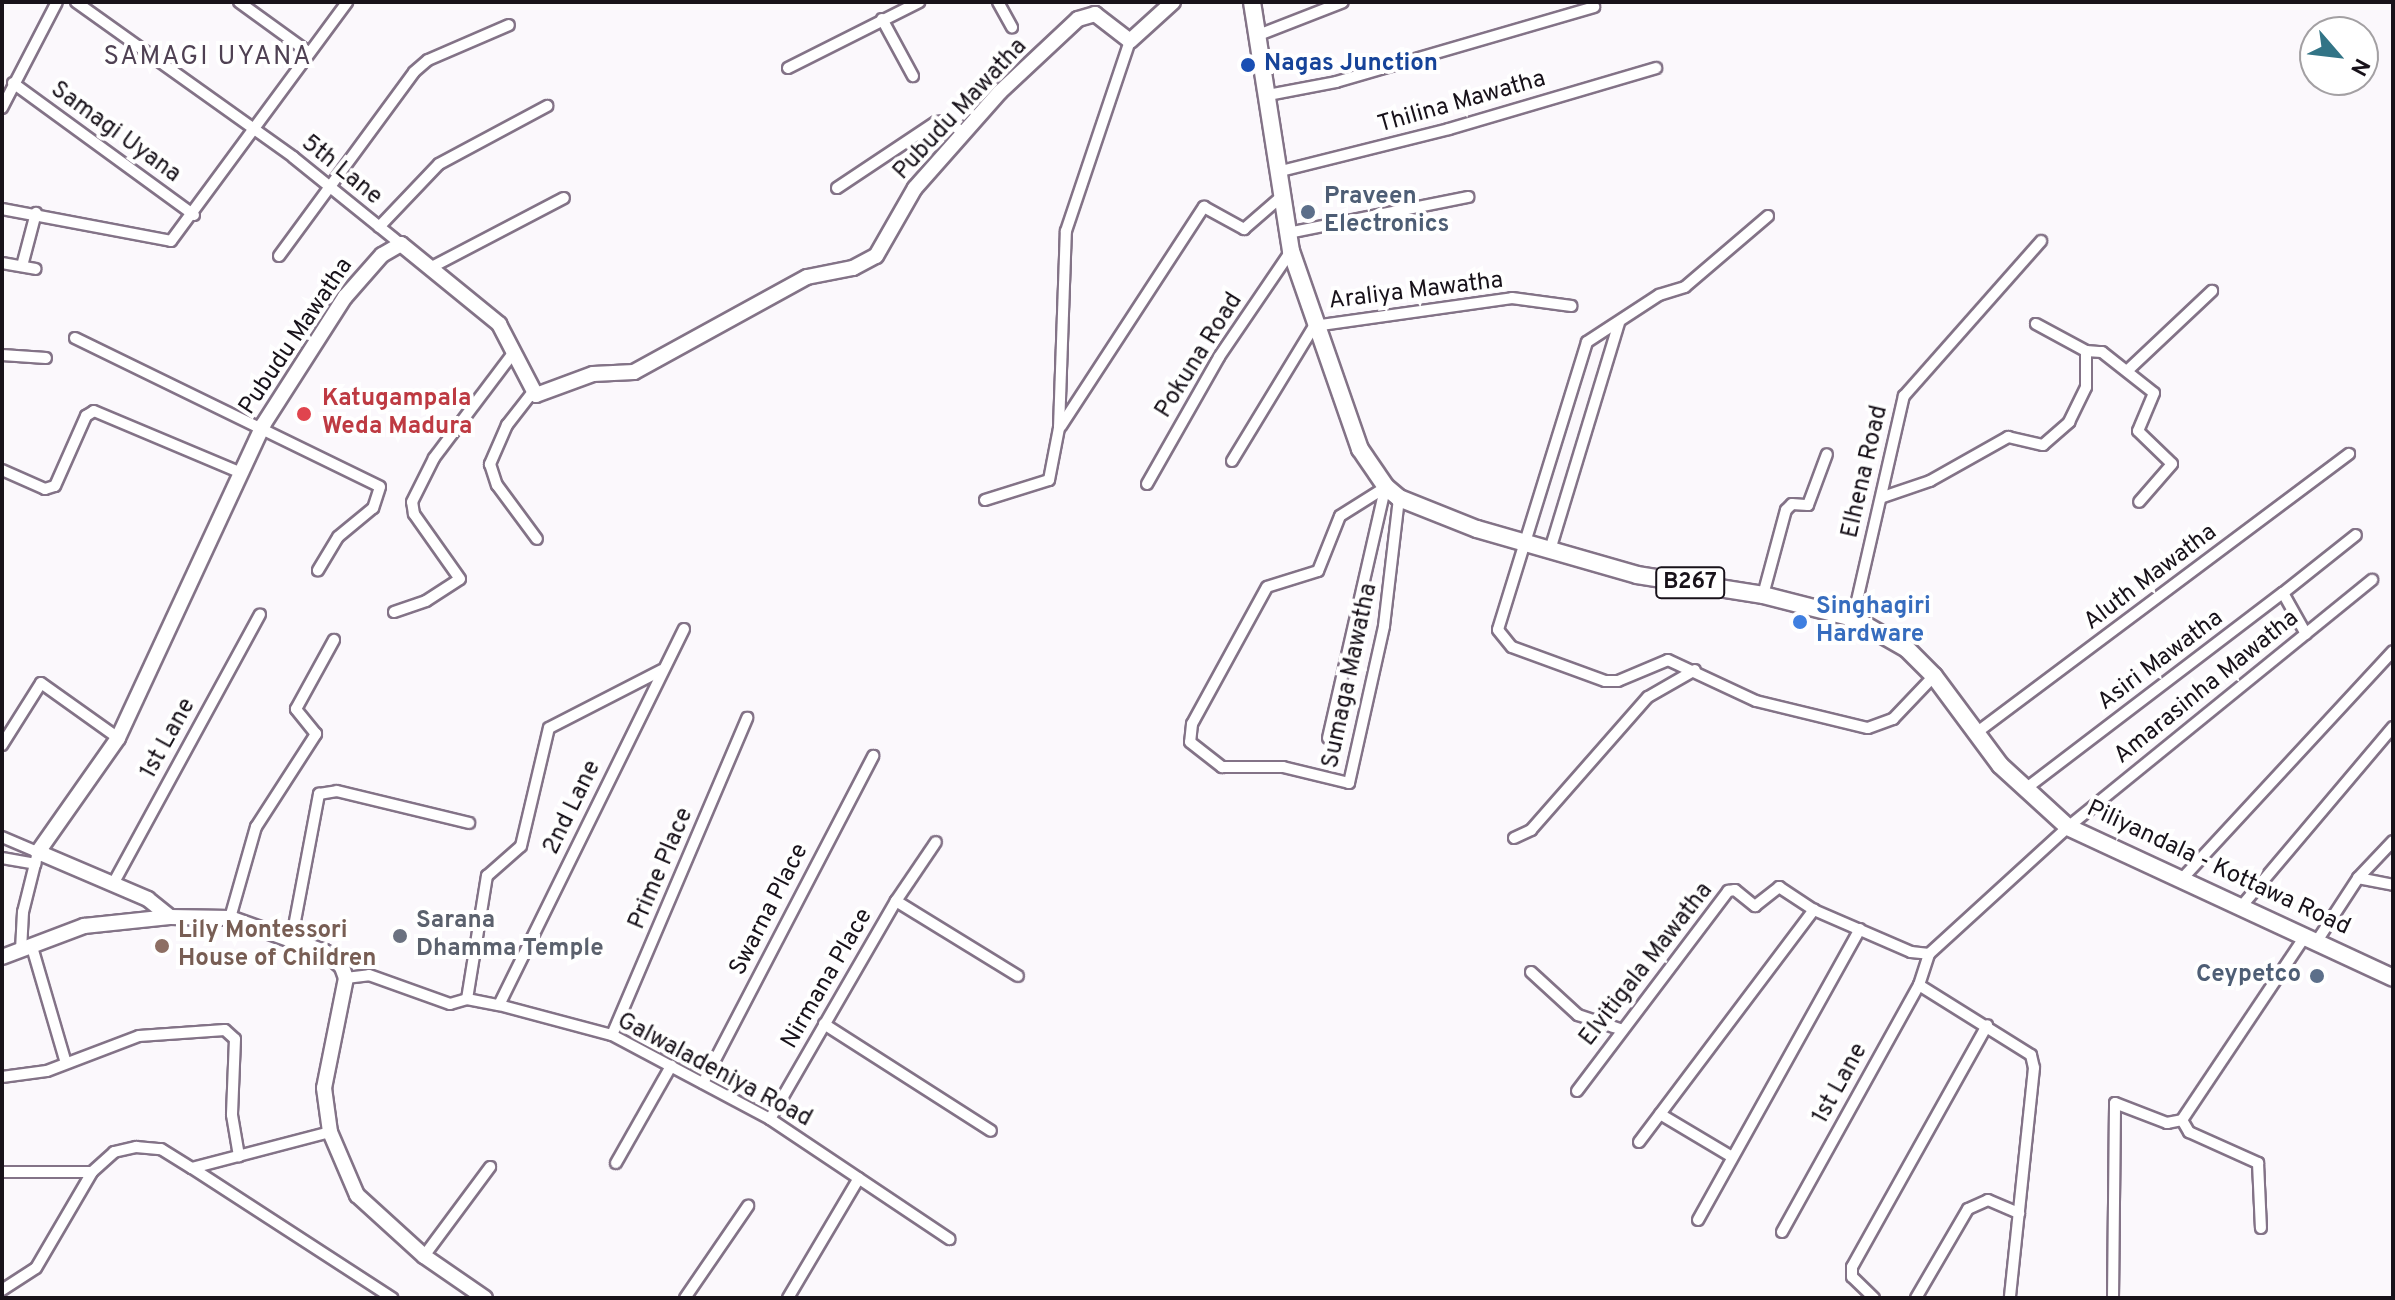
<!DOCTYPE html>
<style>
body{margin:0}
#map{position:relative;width:2395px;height:1300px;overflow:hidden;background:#fbf8fc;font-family:Overpass,sans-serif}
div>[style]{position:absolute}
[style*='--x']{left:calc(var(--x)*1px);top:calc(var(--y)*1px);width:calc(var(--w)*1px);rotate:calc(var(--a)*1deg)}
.roads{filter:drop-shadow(2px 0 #837387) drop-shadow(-2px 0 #837387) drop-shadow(0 2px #837387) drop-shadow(0 -2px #837387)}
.street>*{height:10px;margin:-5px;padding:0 5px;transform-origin:5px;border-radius:5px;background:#fff}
.secondary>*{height:14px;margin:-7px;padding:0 7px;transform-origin:7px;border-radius:7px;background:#fff}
.primary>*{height:16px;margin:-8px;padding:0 8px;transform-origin:8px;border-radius:8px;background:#fff}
.dots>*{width:22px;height:22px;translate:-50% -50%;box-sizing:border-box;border:4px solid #fff;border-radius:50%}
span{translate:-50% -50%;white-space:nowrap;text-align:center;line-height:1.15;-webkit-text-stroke:8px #fff;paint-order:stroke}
.shield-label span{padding:2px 6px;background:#fff;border:2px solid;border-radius:6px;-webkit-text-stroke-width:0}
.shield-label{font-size:22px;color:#18121a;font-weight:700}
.transit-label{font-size:24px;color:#164399;font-weight:700}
.left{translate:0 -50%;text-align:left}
.street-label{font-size:24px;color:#18121a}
.service-label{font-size:24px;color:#4e5e75;font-weight:700}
.right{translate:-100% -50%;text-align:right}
.health-label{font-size:24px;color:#be3a42;font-weight:700}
.shop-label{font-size:24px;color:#366cbe;font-weight:700}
.worship-label{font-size:24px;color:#5b616d;font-weight:700}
.education-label{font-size:24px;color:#785e54;font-weight:700}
.neighbourhood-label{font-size:26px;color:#4f4153;letter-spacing:2px}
.frame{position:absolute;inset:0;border:4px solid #18121a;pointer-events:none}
.north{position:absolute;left:2299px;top:16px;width:80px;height:80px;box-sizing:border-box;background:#fff;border:2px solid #a3a0a3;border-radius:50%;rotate:118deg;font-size:22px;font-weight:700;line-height:32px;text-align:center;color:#18121a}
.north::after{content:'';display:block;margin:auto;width:28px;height:36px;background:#327486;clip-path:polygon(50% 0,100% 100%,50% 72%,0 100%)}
</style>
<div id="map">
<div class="roads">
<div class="street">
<i style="--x:76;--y:2;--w:267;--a:35.5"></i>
<i style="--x:293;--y:157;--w:139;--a:38.9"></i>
<i style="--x:239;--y:2;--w:85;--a:35.9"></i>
<i style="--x:998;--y:2;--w:29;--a:61"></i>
<i style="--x:882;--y:19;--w:65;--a:61.5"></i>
<i style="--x:1256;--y:36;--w:93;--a:-21.3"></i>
<i style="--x:788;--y:68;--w:147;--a:-26.7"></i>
<i style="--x:13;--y:83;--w:224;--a:36.1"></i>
<i style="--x:1268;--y:95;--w:69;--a:-10.8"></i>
<i style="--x:1336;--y:82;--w:269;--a:-16.2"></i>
<i style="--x:2;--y:108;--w:119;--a:-62.6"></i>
<i style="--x:1277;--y:172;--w:177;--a:-14"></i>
<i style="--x:1449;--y:129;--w:216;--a:-16.4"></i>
<i style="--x:837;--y:188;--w:119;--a:-33.7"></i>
<i style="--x:936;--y:122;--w:11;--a:-5"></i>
<i style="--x:947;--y:121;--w:21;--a:35"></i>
<i style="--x:2;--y:209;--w:172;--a:10.7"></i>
<i style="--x:171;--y:241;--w:297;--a:-53.6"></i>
<i style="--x:1768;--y:216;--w:109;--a:139.5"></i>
<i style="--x:1685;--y:287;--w:27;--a:163"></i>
<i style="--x:1659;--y:295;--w:86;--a:146.9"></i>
<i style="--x:1587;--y:342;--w:301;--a:107.2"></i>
<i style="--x:1498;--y:630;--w:22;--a:51"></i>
<i style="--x:1512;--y:647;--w:99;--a:20.1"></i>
<i style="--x:1605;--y:681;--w:13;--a:0"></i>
<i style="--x:1618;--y:681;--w:54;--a:-22.8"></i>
<i style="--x:1668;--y:660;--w:97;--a:25"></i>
<i style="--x:1756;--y:701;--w:115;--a:13.6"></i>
<i style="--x:1868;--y:728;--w:27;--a:-20"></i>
<i style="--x:1893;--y:719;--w:59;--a:-46.4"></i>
<i style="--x:379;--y:227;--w:87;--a:-46.4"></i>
<i style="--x:439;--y:164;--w:123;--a:-28.2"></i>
<i style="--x:1288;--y:233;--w:184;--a:-11.3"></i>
<i style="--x:279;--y:256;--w:228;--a:-53.7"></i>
<i style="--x:414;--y:72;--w:18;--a:-41"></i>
<i style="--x:428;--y:60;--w:88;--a:-23.4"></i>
<i style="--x:2;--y:263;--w:34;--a:10"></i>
<i style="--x:22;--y:266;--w:55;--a:-75.2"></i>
<i style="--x:430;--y:268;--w:151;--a:-27.6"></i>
<i style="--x:75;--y:338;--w:339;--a:26"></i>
<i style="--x:380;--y:487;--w:22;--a:108"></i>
<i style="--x:373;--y:508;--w:45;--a:140.4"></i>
<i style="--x:338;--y:537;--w:39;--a:121"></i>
<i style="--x:2086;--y:351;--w:16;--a:4"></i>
<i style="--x:2102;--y:352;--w:66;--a:38.3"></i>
<i style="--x:2154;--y:393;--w:41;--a:112.8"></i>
<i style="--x:2138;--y:431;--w:47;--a:44.1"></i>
<i style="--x:2172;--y:464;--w:50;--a:131"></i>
<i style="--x:2;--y:355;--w:44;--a:3.9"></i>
<i style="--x:2127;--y:371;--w:117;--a:-43.3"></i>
<i style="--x:532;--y:393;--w:41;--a:128"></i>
<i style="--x:507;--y:425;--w:43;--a:113.6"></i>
<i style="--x:490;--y:464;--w:22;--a:72"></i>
<i style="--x:497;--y:485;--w:67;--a:53.5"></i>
<i style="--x:1061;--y:426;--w:262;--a:-56.9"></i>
<i style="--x:1204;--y:207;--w:46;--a:28.8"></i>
<i style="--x:1244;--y:229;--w:50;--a:-41"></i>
<i style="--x:1232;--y:461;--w:158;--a:-58.7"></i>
<i style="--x:1314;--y:326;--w:200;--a:-8"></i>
<i style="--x:1512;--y:298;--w:60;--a:7.7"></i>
<i style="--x:2;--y:470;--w:47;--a:23.8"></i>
<i style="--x:45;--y:489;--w:10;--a:-17"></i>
<i style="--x:55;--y:486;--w:77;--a:-66.1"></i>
<i style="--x:86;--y:416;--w:9;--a:-32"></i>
<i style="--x:94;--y:411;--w:157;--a:22.8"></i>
<i style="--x:1147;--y:484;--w:146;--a:-60.4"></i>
<i style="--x:1219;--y:357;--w:128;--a:-55.8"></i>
<i style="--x:1386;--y:487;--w:54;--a:147.8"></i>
<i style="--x:1340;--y:516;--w:59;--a:111.8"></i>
<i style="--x:1318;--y:571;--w:53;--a:162.6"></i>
<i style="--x:1267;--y:587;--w:156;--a:118.7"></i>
<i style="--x:1192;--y:724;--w:18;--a:96"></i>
<i style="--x:1190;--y:742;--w:41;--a:38"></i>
<i style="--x:1222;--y:767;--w:61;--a:0"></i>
<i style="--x:1283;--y:767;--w:68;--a:13.6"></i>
<i style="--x:1349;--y:783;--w:161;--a:-77.4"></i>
<i style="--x:1384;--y:626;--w:129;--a:-83.3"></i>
<i style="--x:1883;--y:497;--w:50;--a:-18.8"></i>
<i style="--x:1930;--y:481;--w:90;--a:-29.4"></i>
<i style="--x:2008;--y:437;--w:36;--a:13"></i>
<i style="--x:2043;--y:445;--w:35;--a:-41"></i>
<i style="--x:2069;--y:422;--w:39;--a:-64"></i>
<i style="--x:2086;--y:387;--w:36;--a:-90"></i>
<i style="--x:2086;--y:351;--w:57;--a:-151.6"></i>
<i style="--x:985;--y:500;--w:67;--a:-17.4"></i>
<i style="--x:1049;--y:480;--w:53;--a:-79.1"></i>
<i style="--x:1059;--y:428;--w:197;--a:-88"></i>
<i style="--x:1066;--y:231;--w:200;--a:-71.4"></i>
<i style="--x:1550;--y:550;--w:237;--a:-73.1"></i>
<i style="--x:2283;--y:593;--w:93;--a:-38.5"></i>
<i style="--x:1763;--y:595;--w:88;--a:-74.9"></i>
<i style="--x:1786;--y:510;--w:8;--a:-45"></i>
<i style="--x:1792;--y:504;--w:16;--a:4"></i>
<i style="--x:1808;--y:505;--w:54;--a:-69.6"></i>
<i style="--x:394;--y:612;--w:34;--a:-19"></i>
<i style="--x:426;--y:601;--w:40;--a:-32.9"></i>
<i style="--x:460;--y:579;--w:80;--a:-125.3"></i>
<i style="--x:414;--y:514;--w:12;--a:-99"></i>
<i style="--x:412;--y:502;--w:49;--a:-63.4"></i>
<i style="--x:434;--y:458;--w:131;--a:-53"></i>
<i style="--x:1853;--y:618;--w:228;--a:-77.1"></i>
<i style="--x:1904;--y:396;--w:207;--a:-48.5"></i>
<i style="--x:1976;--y:733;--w:466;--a:-36.8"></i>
<i style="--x:1328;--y:738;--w:255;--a:-77.1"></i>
<i style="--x:2;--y:745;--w:73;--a:-57.8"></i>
<i style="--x:41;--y:683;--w:95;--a:35.5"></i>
<i style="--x:2024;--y:790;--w:325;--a:-37.3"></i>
<i style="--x:2283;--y:593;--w:47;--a:60.7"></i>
<i style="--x:2;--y:837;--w:39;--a:23"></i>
<i style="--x:38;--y:852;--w:62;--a:104"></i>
<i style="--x:23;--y:912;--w:39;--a:93"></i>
<i style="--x:1514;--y:838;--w:19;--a:-25"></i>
<i style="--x:1531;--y:830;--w:177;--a:-48.7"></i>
<i style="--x:1648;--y:697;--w:54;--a:-29.9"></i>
<i style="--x:2;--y:858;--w:34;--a:10"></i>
<i style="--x:2358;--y:878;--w:36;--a:11"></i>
<i style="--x:2180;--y:881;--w:313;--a:-47.2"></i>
<i style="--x:113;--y:884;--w:307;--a:-61.4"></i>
<i style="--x:896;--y:901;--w:71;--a:-55.9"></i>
<i style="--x:2240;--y:908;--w:237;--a:-49.8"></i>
<i style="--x:230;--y:918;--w:95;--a:-74.1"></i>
<i style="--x:256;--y:827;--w:111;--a:-57.2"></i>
<i style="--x:316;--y:734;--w:32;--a:-129"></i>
<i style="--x:296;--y:709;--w:79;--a:-61.2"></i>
<i style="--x:292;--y:937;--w:146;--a:-79.3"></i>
<i style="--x:319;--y:794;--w:18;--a:-9"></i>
<i style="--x:337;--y:791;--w:136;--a:13.6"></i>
<i style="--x:2317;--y:941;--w:75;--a:-56.9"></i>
<i style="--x:2358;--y:878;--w:51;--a:-46.6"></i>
<i style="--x:32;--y:947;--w:121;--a:73.7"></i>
<i style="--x:1531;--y:972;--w:64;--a:42.5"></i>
<i style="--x:1578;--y:1015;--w:44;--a:18.4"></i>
<i style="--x:346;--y:978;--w:23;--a:-7"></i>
<i style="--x:369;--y:975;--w:86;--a:19.7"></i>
<i style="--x:450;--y:1004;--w:18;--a:-16"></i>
<i style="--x:467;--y:999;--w:33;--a:11"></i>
<i style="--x:499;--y:1005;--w:117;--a:14.9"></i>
<i style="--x:612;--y:1035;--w:179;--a:28"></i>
<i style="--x:770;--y:1119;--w:216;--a:33.8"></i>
<i style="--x:1919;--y:985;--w:132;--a:32"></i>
<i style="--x:2031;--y:1055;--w:13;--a:77"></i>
<i style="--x:2034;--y:1068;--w:231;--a:96"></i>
<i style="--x:467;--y:999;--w:125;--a:-80.8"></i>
<i style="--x:487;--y:876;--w:45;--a:-41.4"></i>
<i style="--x:521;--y:846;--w:121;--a:-76.7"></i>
<i style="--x:549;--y:728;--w:127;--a:-27.2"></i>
<i style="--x:499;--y:1005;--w:419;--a:-63.8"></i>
<i style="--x:824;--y:1024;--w:198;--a:32.6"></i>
<i style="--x:612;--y:1035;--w:345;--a:-66.9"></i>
<i style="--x:2;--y:1077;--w:45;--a:-7.6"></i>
<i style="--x:47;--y:1071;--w:98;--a:-20.8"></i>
<i style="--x:139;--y:1036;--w:86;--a:-4"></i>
<i style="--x:225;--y:1030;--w:13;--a:42"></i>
<i style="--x:235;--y:1039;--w:76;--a:92.3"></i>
<i style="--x:232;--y:1115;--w:42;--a:80.3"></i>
<i style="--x:703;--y:1083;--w:369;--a:-62.5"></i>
<i style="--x:1577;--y:1091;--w:251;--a:-52.9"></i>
<i style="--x:1728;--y:891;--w:7;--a:-8"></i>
<i style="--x:1735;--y:890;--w:26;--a:39"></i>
<i style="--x:1755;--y:906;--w:31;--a:-38"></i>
<i style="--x:1779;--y:887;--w:42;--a:33.3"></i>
<i style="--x:1814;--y:910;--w:106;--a:23.4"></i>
<i style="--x:1911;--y:952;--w:18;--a:6"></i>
<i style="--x:1929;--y:954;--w:188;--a:-42.4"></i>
<i style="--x:2068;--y:827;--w:392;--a:-39.1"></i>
<i style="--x:1660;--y:1114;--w:84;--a:30.8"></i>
<i style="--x:770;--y:1119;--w:252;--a:-60"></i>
<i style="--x:896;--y:901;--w:143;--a:31.6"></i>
<i style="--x:2182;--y:1120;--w:14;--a:60"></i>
<i style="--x:2189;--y:1132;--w:76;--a:24.2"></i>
<i style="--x:2258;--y:1163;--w:65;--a:87.4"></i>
<i style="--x:330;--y:1132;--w:143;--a:165.4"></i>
<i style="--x:192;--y:1168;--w:239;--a:33"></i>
<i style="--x:1639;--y:1142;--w:291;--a:-53"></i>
<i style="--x:616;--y:1163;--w:112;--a:-60.4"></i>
<i style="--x:2;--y:1172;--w:90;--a:0"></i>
<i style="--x:1698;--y:1220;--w:333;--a:-60.9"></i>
<i style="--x:1782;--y:1232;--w:282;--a:-61"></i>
<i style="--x:1919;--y:985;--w:33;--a:-72"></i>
<i style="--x:424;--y:1256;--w:111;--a:-53.4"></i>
<i style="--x:2;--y:1290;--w:40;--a:-32.9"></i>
<i style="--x:36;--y:1268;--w:111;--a:-59.7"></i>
<i style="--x:92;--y:1172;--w:30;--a:-42"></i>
<i style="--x:114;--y:1152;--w:23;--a:-13"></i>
<i style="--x:136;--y:1147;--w:25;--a:5"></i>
<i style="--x:161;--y:1149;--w:36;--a:32"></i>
<i style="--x:685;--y:1298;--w:112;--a:-55.6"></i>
<i style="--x:788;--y:1298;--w:139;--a:-59.4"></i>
<i style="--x:1874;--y:1298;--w:30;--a:-136"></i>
<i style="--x:1852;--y:1277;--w:10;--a:-90"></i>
<i style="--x:1852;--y:1267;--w:277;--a:-60.8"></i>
<i style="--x:1916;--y:1298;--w:103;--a:-59.7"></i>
<i style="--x:1968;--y:1209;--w:22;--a:-24"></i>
<i style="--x:1988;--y:1200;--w:34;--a:23"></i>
<i style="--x:2113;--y:1298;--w:195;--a:-89.4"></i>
<i style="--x:2115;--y:1103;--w:56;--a:21"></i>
<i style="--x:2167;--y:1123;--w:15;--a:-11"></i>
<i style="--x:2182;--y:1120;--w:221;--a:-56.2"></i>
</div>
<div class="secondary">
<i style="--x:170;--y:917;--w:28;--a:-141"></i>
<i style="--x:148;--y:899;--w:120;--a:-156.9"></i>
<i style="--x:38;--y:852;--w:139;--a:-54.9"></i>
<i style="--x:118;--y:738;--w:345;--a:-65.1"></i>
<i style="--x:263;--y:425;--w:152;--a:-57.4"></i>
<i style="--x:345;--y:297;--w:56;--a:-48.6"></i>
<i style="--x:382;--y:255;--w:22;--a:-30"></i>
<i style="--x:401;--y:244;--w:127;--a:39.2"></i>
<i style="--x:499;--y:324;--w:80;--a:62.5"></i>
<i style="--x:536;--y:395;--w:61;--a:-20.2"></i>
<i style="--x:593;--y:374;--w:41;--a:-2.8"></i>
<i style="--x:634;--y:372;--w:197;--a:-28.8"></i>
<i style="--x:807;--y:277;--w:47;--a:-11.1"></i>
<i style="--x:853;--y:268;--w:26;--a:-28"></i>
<i style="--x:876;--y:256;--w:78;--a:-60.2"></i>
<i style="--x:915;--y:188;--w:128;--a:-48.5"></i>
<i style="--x:1000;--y:92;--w:107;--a:-43.1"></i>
<i style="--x:1078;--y:19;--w:18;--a:-16"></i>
<i style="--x:1095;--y:14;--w:44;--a:37.6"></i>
<i style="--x:1130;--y:41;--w:58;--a:-42.2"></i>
<i style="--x:2;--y:957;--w:88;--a:-20.7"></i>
<i style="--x:84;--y:926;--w:86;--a:-6"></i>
<i style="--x:170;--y:917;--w:60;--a:1"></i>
<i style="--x:230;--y:918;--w:101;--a:19.7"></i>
<i style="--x:325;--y:952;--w:23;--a:41"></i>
<i style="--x:342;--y:967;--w:12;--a:70"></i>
<i style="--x:346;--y:978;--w:112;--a:101.3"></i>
<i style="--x:324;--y:1088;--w:44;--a:82.2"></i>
<i style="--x:330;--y:1132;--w:69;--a:66.8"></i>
<i style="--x:357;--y:1195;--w:91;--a:42.3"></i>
<i style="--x:424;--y:1256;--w:74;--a:34.5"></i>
</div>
<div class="primary">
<i style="--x:1252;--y:2;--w:252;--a:81.1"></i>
<i style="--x:1291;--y:251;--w:210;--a:70.8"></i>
<i style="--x:1360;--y:449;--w:46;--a:55.6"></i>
<i style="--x:1386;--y:487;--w:17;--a:40"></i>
<i style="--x:1399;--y:498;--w:84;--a:21.7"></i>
<i style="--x:1477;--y:529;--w:166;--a:16"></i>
<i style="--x:1637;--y:575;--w:128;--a:9"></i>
<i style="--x:1763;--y:595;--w:93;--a:14.3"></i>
<i style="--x:1853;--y:618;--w:62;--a:29.9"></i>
<i style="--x:1907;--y:649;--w:38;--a:45"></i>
<i style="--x:1934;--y:676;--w:111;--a:53.4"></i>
<i style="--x:2000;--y:765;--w:92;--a:42.4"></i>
<i style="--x:2068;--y:827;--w:358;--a:24.9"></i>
</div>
</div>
<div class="dots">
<i style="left:1248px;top:65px;background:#1a4fb4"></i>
<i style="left:1308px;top:212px;background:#5c6f8a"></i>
<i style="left:304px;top:414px;background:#e0444e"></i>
<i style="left:1800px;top:622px;background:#3f7fe0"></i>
<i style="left:400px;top:936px;background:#6b7280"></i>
<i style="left:162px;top:946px;background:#8d6e63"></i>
<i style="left:2317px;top:976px;background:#5c6f8a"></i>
</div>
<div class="shield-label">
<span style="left:1690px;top:583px">B267</span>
</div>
<div class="transit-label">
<span class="left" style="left:1264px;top:65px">Nagas Junction</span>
</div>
<div class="street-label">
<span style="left:1462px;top:103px;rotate:-16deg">Thilina Mawatha</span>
<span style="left:961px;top:110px;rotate:-47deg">Pubudu Mawatha</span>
<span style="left:115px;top:133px;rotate:36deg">Samagi Uyana</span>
<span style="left:341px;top:171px;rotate:39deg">5th Lane</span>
<span style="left:1416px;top:292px;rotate:-7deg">Araliya Mawatha</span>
<span style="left:297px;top:337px;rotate:-56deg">Pubudu Mawatha</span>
<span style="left:1200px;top:356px;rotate:-58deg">Pokuna Road</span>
<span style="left:1866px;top:472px;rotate:-77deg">Elhena Road</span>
<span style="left:2151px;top:578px;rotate:-37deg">Aluth Mawatha</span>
<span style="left:2161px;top:661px;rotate:-37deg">Asiri Mawatha</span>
<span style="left:1351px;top:676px;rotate:-78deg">Sumaga Mawatha</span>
<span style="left:2207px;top:688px;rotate:-39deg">Amarasinha Mawatha</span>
<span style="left:169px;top:739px;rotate:-61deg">1st Lane</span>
<span style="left:573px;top:808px;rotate:-64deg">2nd Lane</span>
<span style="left:662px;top:869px;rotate:-67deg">Prime Place</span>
<span style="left:2218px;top:869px;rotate:25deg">Piliyandala - Kottawa Road</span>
<span style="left:770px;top:910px;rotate:-63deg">Swarna Place</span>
<span style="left:1647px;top:965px;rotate:-52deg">Elvitigala Mawatha</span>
<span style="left:828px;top:979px;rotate:-60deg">Nirmana Place</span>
<span style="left:714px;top:1071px;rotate:28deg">Galwaladeniya Road</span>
<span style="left:1841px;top:1084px;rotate:-61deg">1st Lane</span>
</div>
<div class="service-label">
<span class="left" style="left:1324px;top:212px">Praveen<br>Electronics</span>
<span class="right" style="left:2301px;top:976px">Ceypetco</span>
</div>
<div class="health-label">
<span class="left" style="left:322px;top:414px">Katugampala<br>Weda Madura</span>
</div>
<div class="shop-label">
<span class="left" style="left:1816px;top:622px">Singhagiri<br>Hardware</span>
</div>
<div class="worship-label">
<span class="left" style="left:416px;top:936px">Sarana<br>Dhamma Temple</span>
</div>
<div class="education-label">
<span class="left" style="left:178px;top:946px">Lily Montessori<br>House of Children</span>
</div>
<div class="neighbourhood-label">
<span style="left:208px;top:58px">SAMAGI UYANA</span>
</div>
<div class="frame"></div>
<div class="north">N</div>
</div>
